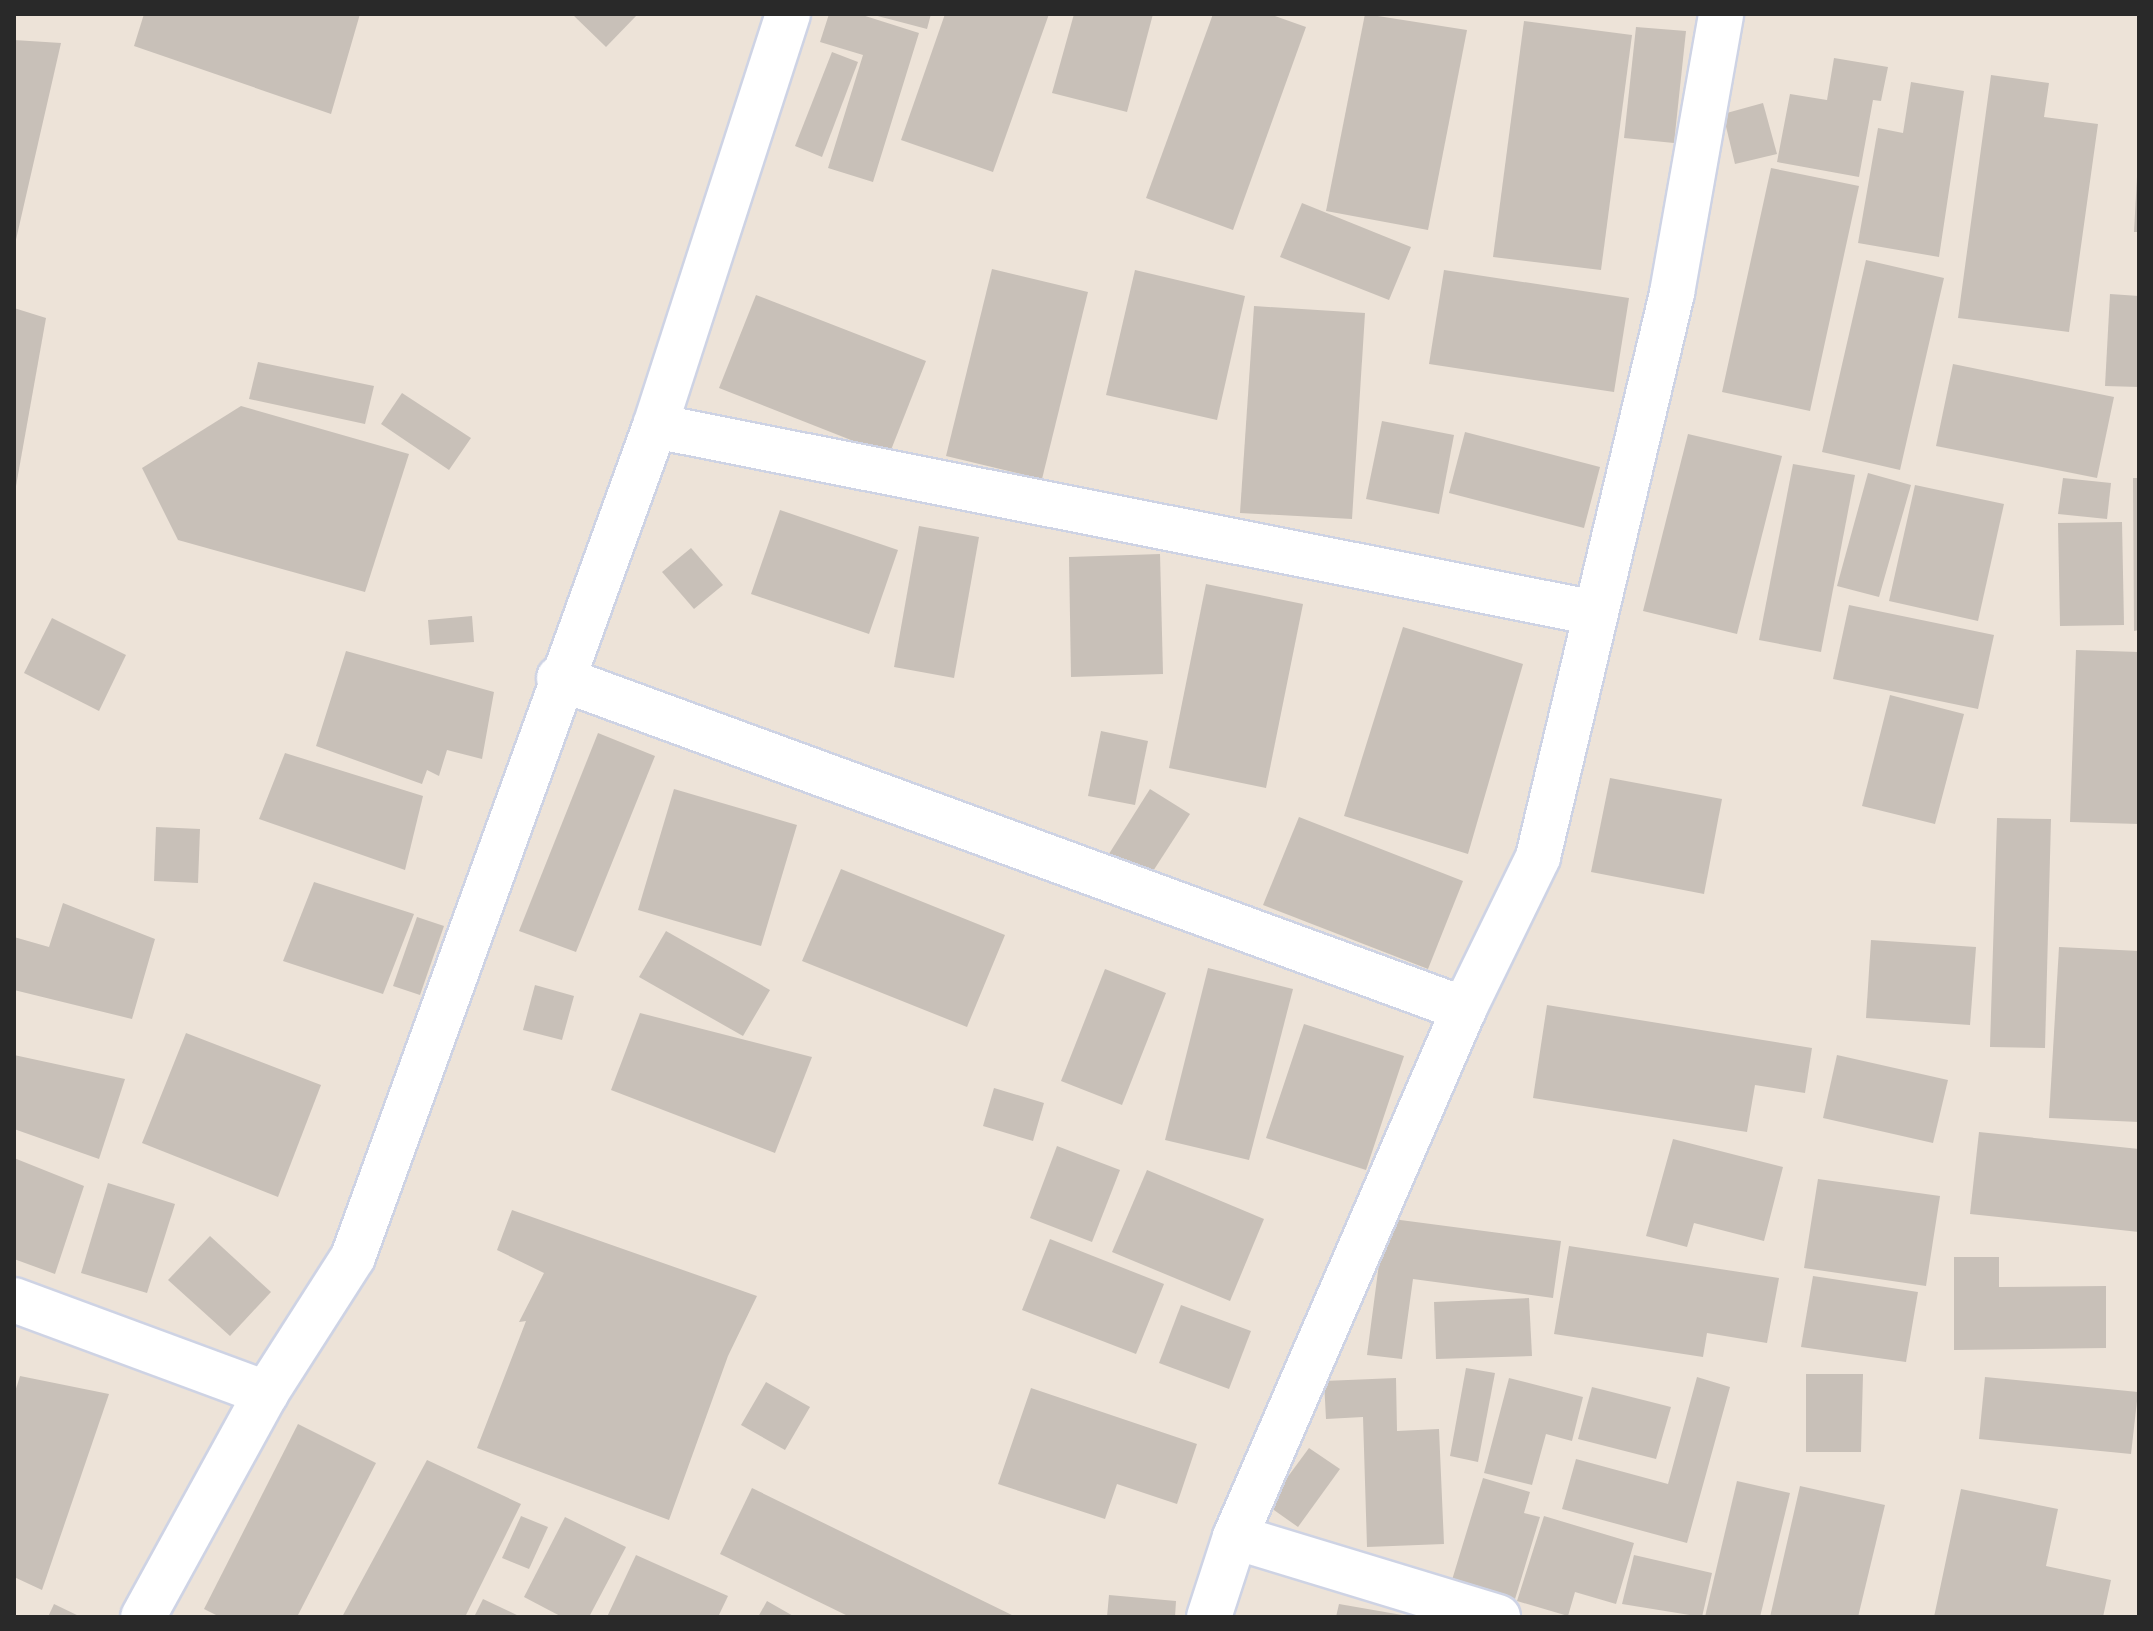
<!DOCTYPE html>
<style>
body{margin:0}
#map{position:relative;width:2153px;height:1631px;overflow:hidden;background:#ede3d8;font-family:Signika,sans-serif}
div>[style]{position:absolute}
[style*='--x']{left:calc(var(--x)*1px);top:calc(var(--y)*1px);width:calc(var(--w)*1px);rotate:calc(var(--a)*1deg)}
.building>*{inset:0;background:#c8c0b8}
.roads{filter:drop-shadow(2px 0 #ced3e4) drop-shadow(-2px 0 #ced3e4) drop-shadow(0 2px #ced3e4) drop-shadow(0 -2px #ced3e4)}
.minor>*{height:44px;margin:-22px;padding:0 22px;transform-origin:22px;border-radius:22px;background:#fff}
span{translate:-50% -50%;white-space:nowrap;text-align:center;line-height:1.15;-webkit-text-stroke:8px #fff;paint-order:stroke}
.frame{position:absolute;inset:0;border:16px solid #292929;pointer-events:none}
</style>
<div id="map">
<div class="building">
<i style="clip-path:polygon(144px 14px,360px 14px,331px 114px,134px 46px)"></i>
<i style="clip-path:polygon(572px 14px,636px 14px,637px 15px,606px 47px)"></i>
<i style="clip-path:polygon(829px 14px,859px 14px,919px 33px,873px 182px,828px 168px,863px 55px,820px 42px)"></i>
<i style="clip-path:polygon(870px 14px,931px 14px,927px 29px)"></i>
<i style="clip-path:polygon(945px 14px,1049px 14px,993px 172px,901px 140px)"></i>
<i style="clip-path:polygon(1074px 14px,1153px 14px,1127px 112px,1052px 93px)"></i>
<i style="clip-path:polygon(1213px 14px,1269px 14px,1306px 27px,1233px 230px,1146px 198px)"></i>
<i style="clip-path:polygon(1365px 14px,1467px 30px,1428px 230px,1326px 211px)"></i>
<i style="clip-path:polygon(1524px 21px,1632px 35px,1601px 270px,1493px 257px)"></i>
<i style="clip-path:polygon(1636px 27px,1686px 31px,1674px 143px,1624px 138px)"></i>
<i style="clip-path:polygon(14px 40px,61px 43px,15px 244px,14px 244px)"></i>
<i style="clip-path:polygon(832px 52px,858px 62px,822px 157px,795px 146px)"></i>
<i style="clip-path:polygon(1834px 58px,1888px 67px,1881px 101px,1873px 100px,1859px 177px,1777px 162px,1790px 94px,1827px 100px)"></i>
<i style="clip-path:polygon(1991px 75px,2049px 83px,2044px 117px,2098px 124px,2069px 332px,1958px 318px)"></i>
<i style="clip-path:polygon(1911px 82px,1964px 91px,1939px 257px,1858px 243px,1878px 128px,1903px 133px)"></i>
<i style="clip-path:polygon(1763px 103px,1777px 154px,1735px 164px,1723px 114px)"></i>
<i style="clip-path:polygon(1771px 168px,1859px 186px,1810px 411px,1722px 392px)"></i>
<i style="clip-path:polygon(2137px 177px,2139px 177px,2139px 232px,2134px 232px)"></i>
<i style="clip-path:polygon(1302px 203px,1411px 247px,1389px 300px,1280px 257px)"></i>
<i style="clip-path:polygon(1866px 260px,1944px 278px,1900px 470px,1822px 452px)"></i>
<i style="clip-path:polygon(992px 269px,1088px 292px,1042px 479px,946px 456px)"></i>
<i style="clip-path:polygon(1135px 270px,1245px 296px,1217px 420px,1106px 395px)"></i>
<i style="clip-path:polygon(1444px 270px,1629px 298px,1614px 392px,1429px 364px)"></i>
<i style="clip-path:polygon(2110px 294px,2139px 296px,2139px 387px,2105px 386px)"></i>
<i style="clip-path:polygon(756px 295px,926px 361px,889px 455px,719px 388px)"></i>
<i style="clip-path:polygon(1254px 306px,1365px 313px,1352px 519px,1240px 513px)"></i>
<i style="clip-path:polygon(14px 308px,46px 318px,16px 486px,14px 486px)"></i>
<i style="clip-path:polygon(258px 362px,374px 386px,365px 424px,249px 399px)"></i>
<i style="clip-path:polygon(1953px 364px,2114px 397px,2097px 478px,1936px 446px)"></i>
<i style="clip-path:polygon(402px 393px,471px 438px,449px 470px,381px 424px)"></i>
<i style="clip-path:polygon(241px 406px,409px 454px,365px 592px,178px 540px,142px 468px)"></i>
<i style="clip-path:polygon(1382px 421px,1454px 435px,1439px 514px,1366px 499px)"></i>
<i style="clip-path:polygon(1465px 432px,1600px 467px,1584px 528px,1449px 493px)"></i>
<i style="clip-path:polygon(1688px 434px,1782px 456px,1737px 634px,1643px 611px)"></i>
<i style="clip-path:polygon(1793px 464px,1855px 475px,1821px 652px,1759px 640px)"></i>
<i style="clip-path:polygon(1868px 473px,1911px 485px,1879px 597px,1837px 586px)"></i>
<i style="clip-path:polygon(2063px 478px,2111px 483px,2107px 519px,2058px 514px)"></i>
<i style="clip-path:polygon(2133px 478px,2139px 478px,2139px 630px,2134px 631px)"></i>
<i style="clip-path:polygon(1915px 485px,2004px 504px,1978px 621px,1889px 601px)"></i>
<i style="clip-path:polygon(780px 510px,898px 550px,869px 634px,751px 594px)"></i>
<i style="clip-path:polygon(2122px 522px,2124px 625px,2060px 626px,2058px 523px)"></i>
<i style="clip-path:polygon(919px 526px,979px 537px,954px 678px,894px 667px)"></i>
<i style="clip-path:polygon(691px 548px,723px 585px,694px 609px,662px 572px)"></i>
<i style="clip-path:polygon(1160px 554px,1163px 674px,1071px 677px,1069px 557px)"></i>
<i style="clip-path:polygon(1206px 584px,1303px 604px,1266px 788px,1169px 768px)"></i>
<i style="clip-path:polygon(1849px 605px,1994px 635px,1978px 709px,1833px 679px)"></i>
<i style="clip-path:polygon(472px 616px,474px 642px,430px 645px,428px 620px)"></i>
<i style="clip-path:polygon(52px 618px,126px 655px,99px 711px,24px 673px)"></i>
<i style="clip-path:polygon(1403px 627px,1523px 664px,1468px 854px,1344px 816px)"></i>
<i style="clip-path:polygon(2076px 650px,2139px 652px,2139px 824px,2070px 822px)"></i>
<i style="clip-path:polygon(346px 651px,494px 692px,482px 759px,447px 750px,439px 776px,427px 770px,422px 784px,316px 746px)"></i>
<i style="clip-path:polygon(1890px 695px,1964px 714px,1935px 824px,1862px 806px)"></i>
<i style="clip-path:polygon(1101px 731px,1148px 741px,1135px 805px,1088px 796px)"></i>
<i style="clip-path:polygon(598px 733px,655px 756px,576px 952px,519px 931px)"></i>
<i style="clip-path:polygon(285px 753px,423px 796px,405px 870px,259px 819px)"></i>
<i style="clip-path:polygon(1610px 778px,1722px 799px,1704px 894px,1591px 872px)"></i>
<i style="clip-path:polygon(674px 789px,797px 825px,761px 946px,638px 910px)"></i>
<i style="clip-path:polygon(1150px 789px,1190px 814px,1146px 882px,1107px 857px)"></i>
<i style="clip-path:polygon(1299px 817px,1463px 881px,1428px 969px,1263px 905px)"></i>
<i style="clip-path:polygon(1997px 818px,2051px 819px,2045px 1048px,1990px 1047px)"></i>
<i style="clip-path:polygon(156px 827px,200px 829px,198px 883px,154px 881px)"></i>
<i style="clip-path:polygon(841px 869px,1005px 935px,967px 1027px,802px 961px)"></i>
<i style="clip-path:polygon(314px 882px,414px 914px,383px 994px,283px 961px)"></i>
<i style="clip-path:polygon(63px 903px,155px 939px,132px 1019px,14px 990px,14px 937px,49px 947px)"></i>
<i style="clip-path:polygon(417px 917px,444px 926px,420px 995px,393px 986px)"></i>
<i style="clip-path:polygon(666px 931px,770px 990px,743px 1036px,639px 977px)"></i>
<i style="clip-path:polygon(1871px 940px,1976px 947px,1970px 1025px,1866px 1018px)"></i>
<i style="clip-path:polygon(2059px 947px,2139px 951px,2139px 1122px,2049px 1118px)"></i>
<i style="clip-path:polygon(1208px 968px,1293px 989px,1249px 1160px,1165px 1140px)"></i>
<i style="clip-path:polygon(1105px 969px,1166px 993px,1122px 1105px,1061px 1081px)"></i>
<i style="clip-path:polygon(535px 985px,574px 996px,562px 1040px,523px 1030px)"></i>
<i style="clip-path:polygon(1547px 1005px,1812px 1048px,1805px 1093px,1755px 1085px,1747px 1132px,1533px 1098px)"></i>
<i style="clip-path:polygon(640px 1013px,812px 1057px,775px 1153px,611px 1090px)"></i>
<i style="clip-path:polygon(1304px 1024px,1404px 1056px,1366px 1170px,1266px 1138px)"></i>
<i style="clip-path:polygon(186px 1033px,321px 1085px,278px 1197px,142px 1143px)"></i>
<i style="clip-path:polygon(14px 1055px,125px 1079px,99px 1159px,14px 1129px)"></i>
<i style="clip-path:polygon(1837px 1055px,1948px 1080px,1933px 1143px,1823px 1118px)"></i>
<i style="clip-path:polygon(994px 1088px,1044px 1103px,1033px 1141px,983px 1126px)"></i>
<i style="clip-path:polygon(1979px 1132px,2139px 1149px,2139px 1232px,1970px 1214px)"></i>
<i style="clip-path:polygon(1673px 1139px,1783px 1167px,1764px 1241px,1694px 1223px,1687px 1247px,1646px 1236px)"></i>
<i style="clip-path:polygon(1057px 1146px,1120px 1170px,1092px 1242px,1030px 1218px)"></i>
<i style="clip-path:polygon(14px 1158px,84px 1186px,55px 1274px,14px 1259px)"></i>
<i style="clip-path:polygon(1147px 1170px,1264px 1219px,1230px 1301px,1112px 1252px)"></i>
<i style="clip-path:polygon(1818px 1179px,1940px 1196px,1926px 1286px,1804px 1268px)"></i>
<i style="clip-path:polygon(108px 1183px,175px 1204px,147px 1293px,81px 1273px)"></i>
<i style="clip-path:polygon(512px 1210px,757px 1296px,728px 1356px,669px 1520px,477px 1448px,526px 1321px,519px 1322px,544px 1273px,497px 1250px)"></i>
<i style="clip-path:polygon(1385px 1218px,1561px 1241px,1553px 1298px,1413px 1279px,1402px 1359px,1367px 1355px)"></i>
<i style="clip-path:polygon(210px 1236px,271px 1292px,230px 1336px,168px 1280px)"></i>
<i style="clip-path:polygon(1050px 1239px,1164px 1284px,1136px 1354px,1022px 1310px)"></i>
<i style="clip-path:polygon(1569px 1246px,1779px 1278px,1767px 1343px,1707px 1333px,1703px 1357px,1554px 1334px)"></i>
<i style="clip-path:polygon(1954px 1257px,1999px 1257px,1999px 1287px,2106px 1286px,2106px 1348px,1954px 1350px)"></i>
<i style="clip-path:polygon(1813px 1276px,1918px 1292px,1906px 1362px,1801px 1347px)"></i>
<i style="clip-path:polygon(1529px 1298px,1532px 1356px,1436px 1359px,1434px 1302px)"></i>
<i style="clip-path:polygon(1181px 1305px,1251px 1331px,1229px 1389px,1159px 1363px)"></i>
<i style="clip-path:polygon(1466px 1368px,1495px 1373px,1478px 1462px,1450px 1456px)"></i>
<i style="clip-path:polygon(1806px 1374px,1863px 1374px,1861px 1452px,1806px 1452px)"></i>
<i style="clip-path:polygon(20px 1376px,109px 1394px,42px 1590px,14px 1577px,14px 1395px)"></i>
<i style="clip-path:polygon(1697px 1377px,1730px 1387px,1687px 1543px,1562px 1509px,1576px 1459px,1668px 1484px)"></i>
<i style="clip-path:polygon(1985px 1377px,2138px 1392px,2131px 1454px,1979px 1439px)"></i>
<i style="clip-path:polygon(1396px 1378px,1397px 1431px,1439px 1429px,1444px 1544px,1367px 1547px,1363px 1417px,1326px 1419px,1324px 1381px)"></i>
<i style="clip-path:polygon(1509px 1378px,1583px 1397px,1572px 1441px,1546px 1434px,1532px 1485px,1484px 1473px)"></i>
<i style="clip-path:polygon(766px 1382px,810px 1407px,785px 1450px,741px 1425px)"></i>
<i style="clip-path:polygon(1592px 1387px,1671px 1407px,1656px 1459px,1578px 1439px)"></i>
<i style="clip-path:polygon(1031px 1388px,1197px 1444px,1177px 1504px,1117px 1484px,1105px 1519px,998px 1484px)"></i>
<i style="clip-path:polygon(298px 1424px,376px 1463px,297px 1617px,220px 1617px,204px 1609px)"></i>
<i style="clip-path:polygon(1309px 1448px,1340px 1469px,1298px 1527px,1267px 1505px)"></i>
<i style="clip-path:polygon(427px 1460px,521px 1504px,465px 1617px,342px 1617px)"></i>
<i style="clip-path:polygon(1483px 1478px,1530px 1492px,1524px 1513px,1540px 1517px,1515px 1599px,1452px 1580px)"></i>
<i style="clip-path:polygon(1737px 1481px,1790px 1493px,1760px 1617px,1705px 1617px)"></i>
<i style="clip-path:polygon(1800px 1486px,1885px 1505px,1858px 1617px,1770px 1617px)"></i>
<i style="clip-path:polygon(752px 1488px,1016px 1617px,850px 1617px,720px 1554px)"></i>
<i style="clip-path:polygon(1961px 1489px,2058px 1509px,2046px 1566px,2111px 1580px,2103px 1617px,1934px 1617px)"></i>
<i style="clip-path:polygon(521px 1516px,548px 1527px,529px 1569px,502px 1558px)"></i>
<i style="clip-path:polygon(1544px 1516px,1634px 1543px,1616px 1604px,1575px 1592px,1568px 1616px,1517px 1601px)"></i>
<i style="clip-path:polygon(565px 1517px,626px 1547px,589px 1617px,562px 1617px,524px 1597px)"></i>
<i style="clip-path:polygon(636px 1555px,728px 1596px,718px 1617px,607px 1617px)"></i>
<i style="clip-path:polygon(1634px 1555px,1712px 1573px,1702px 1617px,1622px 1604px)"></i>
<i style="clip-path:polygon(1109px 1595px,1176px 1601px,1175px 1617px,1107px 1617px)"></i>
<i style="clip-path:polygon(483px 1599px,521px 1617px,474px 1617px)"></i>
<i style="clip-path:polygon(767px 1601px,795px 1617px,758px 1617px)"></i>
<i style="clip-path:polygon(54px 1604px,81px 1617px,48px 1617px)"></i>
<i style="clip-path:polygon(1339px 1604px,1402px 1615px,1402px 1617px,1336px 1617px)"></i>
</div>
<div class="roads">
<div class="minor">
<i style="--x:655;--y:426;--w:958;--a:11.25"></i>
<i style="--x:559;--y:678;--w:964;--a:20.09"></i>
<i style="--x:14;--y:1300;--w:269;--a:20.3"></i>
<i style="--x:1235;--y:1537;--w:275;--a:16.9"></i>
<i style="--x:143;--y:1617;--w:256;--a:-61.2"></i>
<i style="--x:266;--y:1393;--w:161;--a:-57.4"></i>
<i style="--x:353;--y:1257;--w:884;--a:-70.03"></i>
<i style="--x:655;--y:426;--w:433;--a:-72.1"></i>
<i style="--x:1209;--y:1617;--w:84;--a:-72"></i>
<i style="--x:1235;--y:1537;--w:576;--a:-66.55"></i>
<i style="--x:1464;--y:1009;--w:169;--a:-64"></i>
<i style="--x:1538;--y:857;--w:580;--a:-76.63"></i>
<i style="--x:1672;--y:293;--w:283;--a:-80"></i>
</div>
</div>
<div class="frame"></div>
</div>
